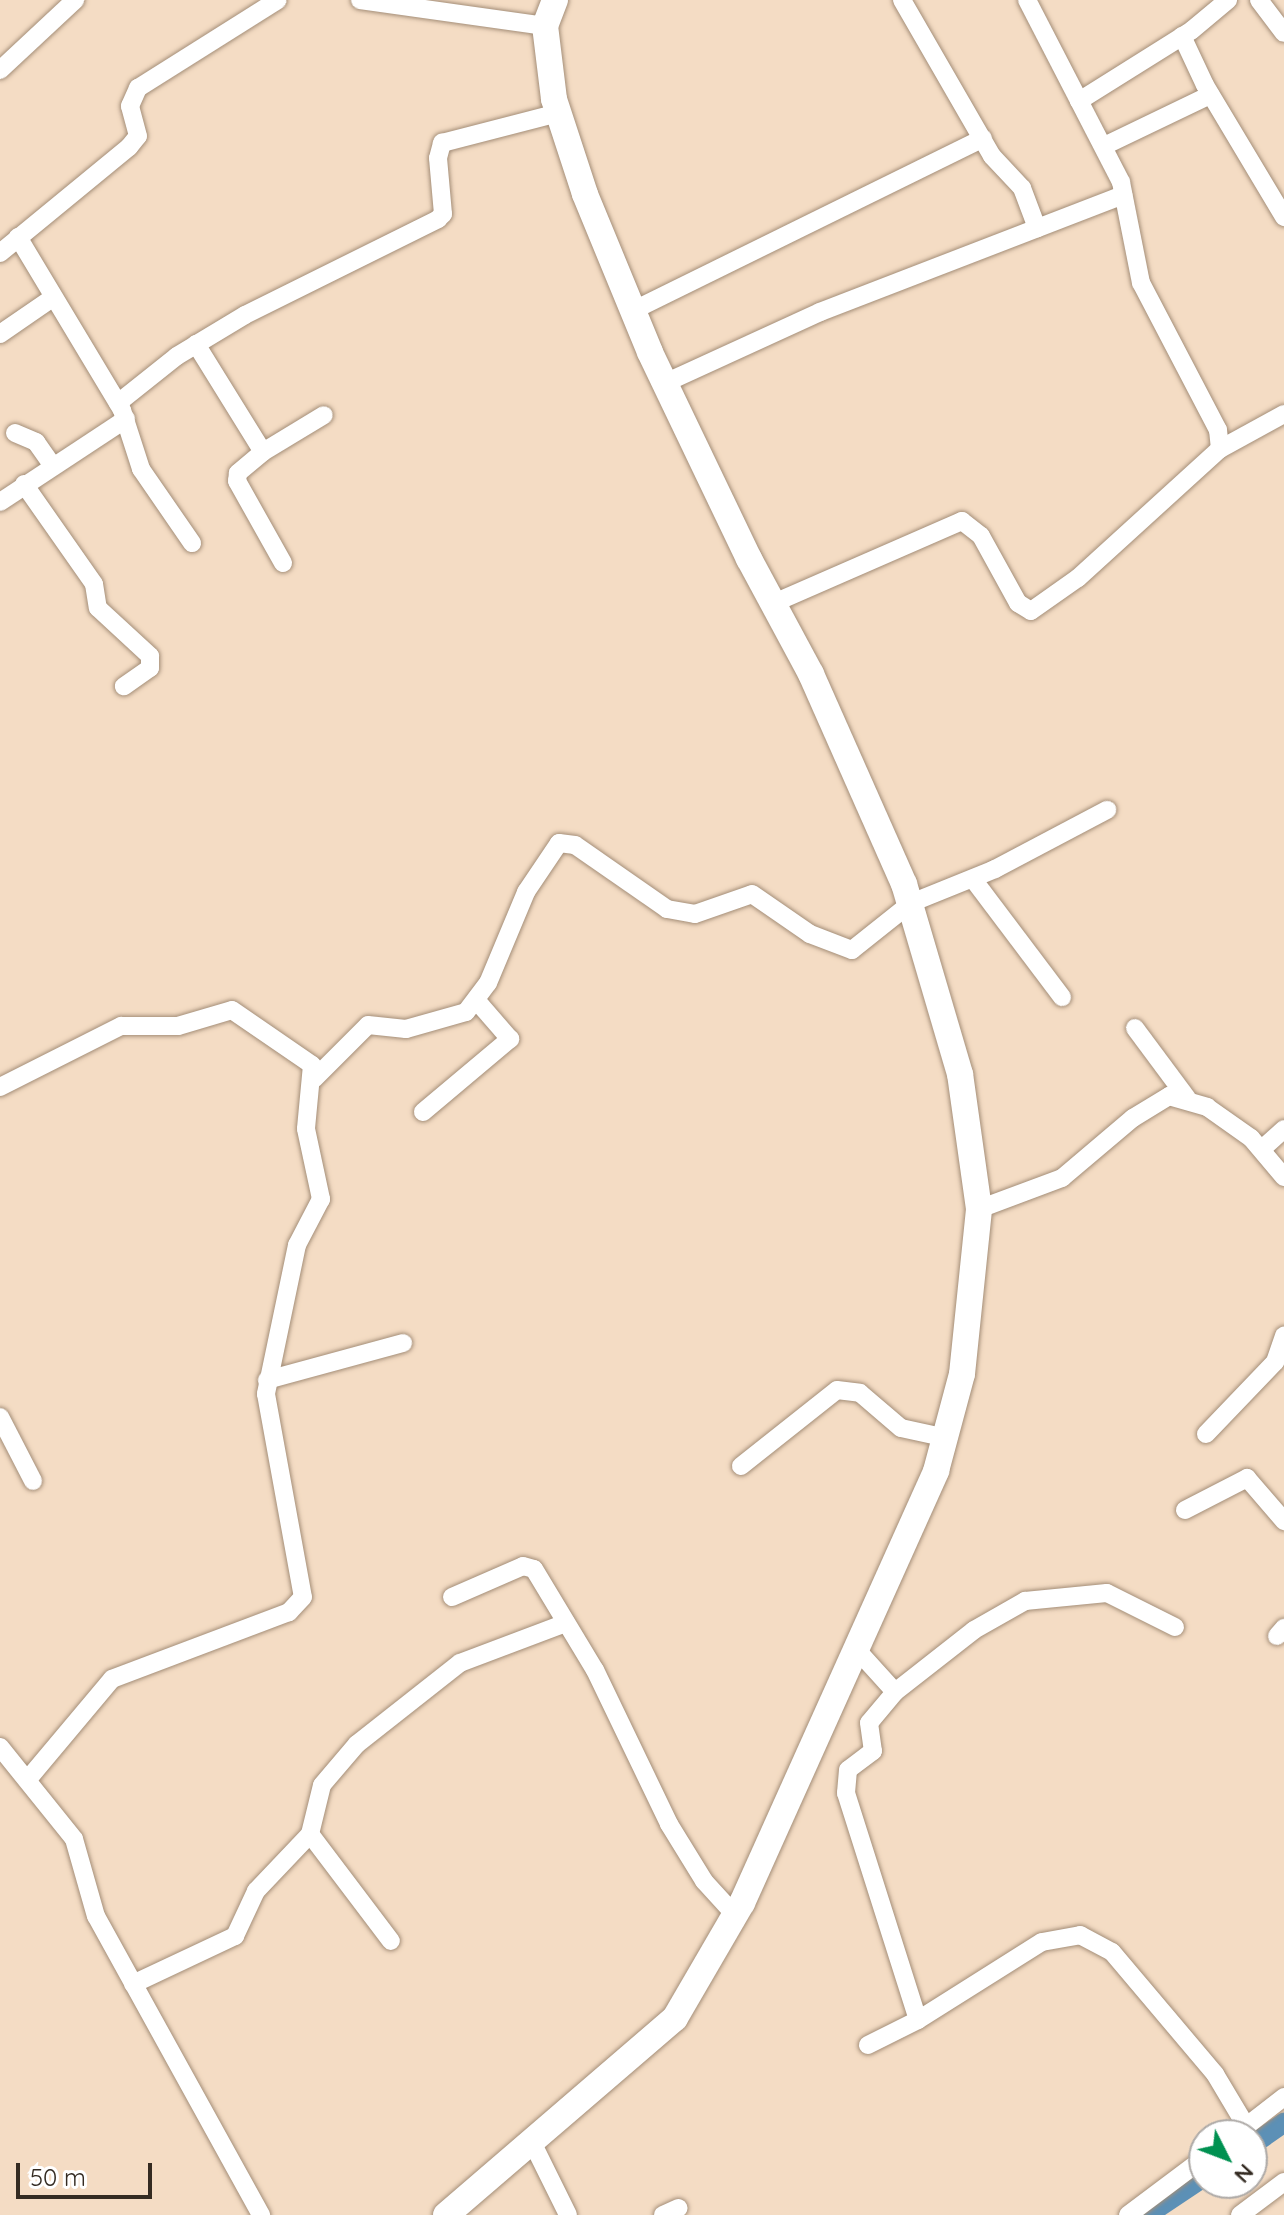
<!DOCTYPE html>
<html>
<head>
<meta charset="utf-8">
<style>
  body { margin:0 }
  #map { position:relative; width:1284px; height:2215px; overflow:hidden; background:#f4dcc4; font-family:Quicksand,sans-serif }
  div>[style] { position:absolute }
  .canal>* { height:20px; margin:-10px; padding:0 10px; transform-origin:10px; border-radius:10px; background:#5c90b6 }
  .roads { filter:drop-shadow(0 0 2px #a48e78) drop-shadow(0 0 2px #a48e78) }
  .street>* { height:18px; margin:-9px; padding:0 9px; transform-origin:9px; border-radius:9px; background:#fff }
  .secondary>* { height:26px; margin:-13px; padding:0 13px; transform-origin:13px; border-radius:13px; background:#fff }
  span { translate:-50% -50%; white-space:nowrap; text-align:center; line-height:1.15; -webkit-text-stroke:8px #fff; paint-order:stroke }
  .north { position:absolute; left:1188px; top:2119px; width:80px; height:80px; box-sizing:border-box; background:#fff; border:2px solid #aeaaa7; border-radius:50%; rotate:132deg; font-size:22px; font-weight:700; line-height:32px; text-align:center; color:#342b22 }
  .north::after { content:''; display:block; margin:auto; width:28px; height:36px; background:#009151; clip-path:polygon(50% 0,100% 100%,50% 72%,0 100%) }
  .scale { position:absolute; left:16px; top:2163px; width:136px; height:36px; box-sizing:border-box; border:4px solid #342b22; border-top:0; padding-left:10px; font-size:24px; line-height:28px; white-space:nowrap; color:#342b22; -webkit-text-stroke:6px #fff; paint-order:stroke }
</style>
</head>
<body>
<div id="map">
  <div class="canal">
    <div style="left:1252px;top:2145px;width:39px;rotate:-35deg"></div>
    <div style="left:1147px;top:2215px;width:69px;rotate:-33.7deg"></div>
  </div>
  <div class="roads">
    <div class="street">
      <div style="left:360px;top:0;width:187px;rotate:8deg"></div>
      <div style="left:902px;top:0;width:180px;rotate:60deg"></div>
      <div style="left:992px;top:156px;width:44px;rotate:46.8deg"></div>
      <div style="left:1022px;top:188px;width:43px;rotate:69.4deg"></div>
      <div style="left:1259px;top:0;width:41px;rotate:52.9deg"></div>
      <div style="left:1182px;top:36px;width:54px;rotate:64.9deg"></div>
      <div style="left:1205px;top:85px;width:154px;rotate:59.1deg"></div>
      <div style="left:0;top:70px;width:103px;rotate:-43deg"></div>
      <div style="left:1079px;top:101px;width:133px;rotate:-32.1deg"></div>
      <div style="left:1192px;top:30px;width:47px;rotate:-39.8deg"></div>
      <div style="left:1104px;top:146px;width:118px;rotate:-25.7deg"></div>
      <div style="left:18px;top:237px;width:202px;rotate:59deg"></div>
      <div style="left:122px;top:410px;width:62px;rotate:72.1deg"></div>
      <div style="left:141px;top:469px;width:90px;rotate:55.4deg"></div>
      <div style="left:0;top:253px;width:167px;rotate:-39.4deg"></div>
      <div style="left:129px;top:147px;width:14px;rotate:-51deg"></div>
      <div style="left:138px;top:136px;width:31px;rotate:-105deg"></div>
      <div style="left:130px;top:106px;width:20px;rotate:-66deg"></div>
      <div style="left:138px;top:88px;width:165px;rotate:-32.2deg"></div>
      <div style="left:632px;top:311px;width:391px;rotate:-26.2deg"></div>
      <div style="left:0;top:334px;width:62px;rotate:-34.5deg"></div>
      <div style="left:196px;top:344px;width:127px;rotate:58.2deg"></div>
      <div style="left:263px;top:452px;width:33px;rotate:140deg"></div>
      <div style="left:238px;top:473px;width:8px;rotate:97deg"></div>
      <div style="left:237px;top:481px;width:94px;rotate:60.7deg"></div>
      <div style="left:665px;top:383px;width:170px;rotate:-24.6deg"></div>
      <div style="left:820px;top:312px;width:325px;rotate:-21.1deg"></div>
      <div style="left:118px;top:403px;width:75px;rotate:-38.5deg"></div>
      <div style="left:177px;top:356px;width:79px;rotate:-31.1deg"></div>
      <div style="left:245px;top:315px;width:216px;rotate:-26.4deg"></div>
      <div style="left:438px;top:219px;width:7px;rotate:-45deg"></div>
      <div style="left:443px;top:214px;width:56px;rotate:-95.1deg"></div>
      <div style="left:438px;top:158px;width:16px;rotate:-75deg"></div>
      <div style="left:442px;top:143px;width:120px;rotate:-14.5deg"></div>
      <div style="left:15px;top:433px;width:23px;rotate:23deg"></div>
      <div style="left:36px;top:442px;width:28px;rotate:55deg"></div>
      <div style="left:1220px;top:449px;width:73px;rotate:-28.7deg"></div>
      <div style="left:263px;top:452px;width:71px;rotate:-31.2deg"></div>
      <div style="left:24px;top:484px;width:122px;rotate:55deg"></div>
      <div style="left:94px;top:584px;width:24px;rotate:81deg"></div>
      <div style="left:98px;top:608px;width:71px;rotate:42.7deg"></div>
      <div style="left:150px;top:656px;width:12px;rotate:90deg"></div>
      <div style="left:150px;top:668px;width:32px;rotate:145deg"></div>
      <div style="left:0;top:502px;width:151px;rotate:-33.4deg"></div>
      <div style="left:774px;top:603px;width:205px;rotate:-23.6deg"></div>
      <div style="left:962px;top:521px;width:24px;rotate:38deg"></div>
      <div style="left:981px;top:536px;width:77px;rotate:61.1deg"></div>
      <div style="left:1018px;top:603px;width:15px;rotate:32deg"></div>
      <div style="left:1031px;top:611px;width:57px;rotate:-35.1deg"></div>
      <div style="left:1078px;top:578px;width:192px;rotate:-42.3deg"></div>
      <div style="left:1220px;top:449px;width:19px;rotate:-96deg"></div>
      <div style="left:1218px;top:430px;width:166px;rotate:-117.6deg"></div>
      <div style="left:1141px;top:283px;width:103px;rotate:-101.2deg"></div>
      <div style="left:1121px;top:182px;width:205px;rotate:-117.3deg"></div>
      <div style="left:973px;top:879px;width:148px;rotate:53deg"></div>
      <div style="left:1135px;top:1028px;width:87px;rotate:53.4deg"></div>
      <div style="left:314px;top:1079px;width:76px;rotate:-45deg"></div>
      <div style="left:368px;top:1025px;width:38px;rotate:6deg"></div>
      <div style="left:406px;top:1029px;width:62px;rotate:-15.8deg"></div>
      <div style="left:466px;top:1012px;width:36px;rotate:-53deg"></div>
      <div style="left:488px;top:983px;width:99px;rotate:-67.3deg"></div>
      <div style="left:526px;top:892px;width:59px;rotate:-56deg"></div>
      <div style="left:559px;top:843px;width:16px;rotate:7deg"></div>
      <div style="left:575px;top:845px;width:112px;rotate:34.8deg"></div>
      <div style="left:667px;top:909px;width:28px;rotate:10deg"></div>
      <div style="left:695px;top:914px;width:60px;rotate:-19.3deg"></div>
      <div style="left:752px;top:894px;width:70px;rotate:34.6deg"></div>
      <div style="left:810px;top:934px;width:45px;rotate:20.9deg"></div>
      <div style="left:852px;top:950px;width:75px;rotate:-38.5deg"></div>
      <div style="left:911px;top:903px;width:91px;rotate:-22deg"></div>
      <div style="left:995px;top:869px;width:127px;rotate:-27.8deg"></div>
      <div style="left:0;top:1087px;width:136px;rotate:-26.8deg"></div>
      <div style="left:121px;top:1026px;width:57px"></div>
      <div style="left:178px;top:1026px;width:56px;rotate:-16.5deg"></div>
      <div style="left:232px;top:1010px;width:97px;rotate:34.5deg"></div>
      <div style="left:312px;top:1065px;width:64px;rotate:95.4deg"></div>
      <div style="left:306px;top:1129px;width:72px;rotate:77.9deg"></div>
      <div style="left:321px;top:1199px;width:52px;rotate:117.6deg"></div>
      <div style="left:297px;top:1245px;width:152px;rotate:101.8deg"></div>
      <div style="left:266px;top:1394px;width:206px;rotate:79.7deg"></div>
      <div style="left:303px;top:1597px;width:21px;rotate:133deg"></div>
      <div style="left:289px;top:1612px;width:189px;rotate:159.3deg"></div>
      <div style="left:112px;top:1679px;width:131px;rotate:130deg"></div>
      <div style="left:423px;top:1112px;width:114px;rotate:-40deg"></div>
      <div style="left:510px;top:1039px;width:50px;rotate:-131deg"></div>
      <div style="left:1262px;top:1149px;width:30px;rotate:-42deg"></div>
      <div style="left:979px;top:1209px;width:89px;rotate:-20.5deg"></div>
      <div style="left:1062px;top:1178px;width:93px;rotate:-40.2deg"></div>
      <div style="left:1133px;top:1118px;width:42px;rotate:-31.4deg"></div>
      <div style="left:1169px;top:1096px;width:40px;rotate:16deg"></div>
      <div style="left:1207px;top:1107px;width:54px;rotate:35.2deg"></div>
      <div style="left:1251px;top:1138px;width:51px;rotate:49.8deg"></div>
      <div style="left:267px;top:1380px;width:141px;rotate:-15.2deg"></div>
      <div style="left:0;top:1417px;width:72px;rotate:62.7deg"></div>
      <div style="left:1206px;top:1434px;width:100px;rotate:-46.2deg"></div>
      <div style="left:1275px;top:1362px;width:28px;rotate:-71deg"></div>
      <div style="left:741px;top:1466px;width:122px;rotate:-38.4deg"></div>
      <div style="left:837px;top:1390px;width:23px;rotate:7deg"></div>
      <div style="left:860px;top:1393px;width:54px;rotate:40.5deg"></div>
      <div style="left:901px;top:1428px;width:47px;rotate:12.3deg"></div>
      <div style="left:1185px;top:1510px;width:70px;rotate:-27.3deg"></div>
      <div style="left:1247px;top:1478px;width:57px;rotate:49.3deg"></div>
      <div style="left:452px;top:1597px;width:77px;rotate:-23.6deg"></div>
      <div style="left:523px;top:1566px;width:11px;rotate:15deg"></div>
      <div style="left:534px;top:1569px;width:118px;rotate:58.9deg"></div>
      <div style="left:595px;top:1670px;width:171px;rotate:64.3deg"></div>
      <div style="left:669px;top:1824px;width:67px;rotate:58.4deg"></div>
      <div style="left:704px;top:1881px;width:46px;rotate:47.6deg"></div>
      <div style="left:1277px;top:1636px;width:11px;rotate:-49deg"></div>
      <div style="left:858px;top:1651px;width:55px;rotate:47.9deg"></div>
      <div style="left:895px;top:1692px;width:40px;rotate:130deg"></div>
      <div style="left:869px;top:1723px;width:28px;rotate:82deg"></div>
      <div style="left:873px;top:1751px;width:31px;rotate:143deg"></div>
      <div style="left:848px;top:1770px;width:23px;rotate:95deg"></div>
      <div style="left:846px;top:1793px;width:238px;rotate:72.4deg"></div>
      <div style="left:918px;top:2020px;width:56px;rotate:153.4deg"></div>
      <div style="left:895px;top:1692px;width:100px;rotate:-38.1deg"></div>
      <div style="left:974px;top:1630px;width:59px;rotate:-29.6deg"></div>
      <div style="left:1025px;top:1601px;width:82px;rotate:-5.6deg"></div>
      <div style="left:1107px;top:1593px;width:76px;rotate:26.6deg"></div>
      <div style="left:0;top:1747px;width:118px;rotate:51.2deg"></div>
      <div style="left:74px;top:1839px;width:80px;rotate:74.1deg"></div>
      <div style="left:96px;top:1916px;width:342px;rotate:61.1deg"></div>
      <div style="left:310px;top:1834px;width:134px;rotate:52.9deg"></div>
      <div style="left:133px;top:1984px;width:113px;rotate:-25.2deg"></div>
      <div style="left:235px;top:1936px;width:50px;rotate:-65deg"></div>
      <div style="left:256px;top:1891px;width:79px;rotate:-46.5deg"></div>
      <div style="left:310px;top:1834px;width:50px;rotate:-76.2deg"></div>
      <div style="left:322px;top:1785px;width:54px;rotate:-49.5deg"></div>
      <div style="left:357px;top:1744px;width:131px;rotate:-38.2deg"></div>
      <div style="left:460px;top:1663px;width:113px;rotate:-20.7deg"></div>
      <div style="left:918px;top:2020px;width:146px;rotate:-32.2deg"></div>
      <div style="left:1042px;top:1942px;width:39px;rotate:-10deg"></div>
      <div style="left:1080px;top:1935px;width:36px;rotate:28deg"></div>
      <div style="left:1112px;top:1952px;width:160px;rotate:49.8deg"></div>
      <div style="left:1215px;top:2074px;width:61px;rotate:59.2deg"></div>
      <div style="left:1235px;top:2135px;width:62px;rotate:-37.8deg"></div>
      <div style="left:532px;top:2142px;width:81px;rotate:63.7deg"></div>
      <div style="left:663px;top:2215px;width:17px;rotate:-24deg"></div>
      <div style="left:1128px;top:2215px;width:95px;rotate:-36.9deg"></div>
      <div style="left:1240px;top:2215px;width:55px;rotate:-36.9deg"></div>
    </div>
    <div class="secondary">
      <div style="left:446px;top:2215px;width:302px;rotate:-40.7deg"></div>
      <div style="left:675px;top:2018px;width:133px;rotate:-59.8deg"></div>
      <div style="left:742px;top:1903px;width:474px;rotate:-65.8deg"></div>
      <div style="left:936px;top:1471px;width:100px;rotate:-75deg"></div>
      <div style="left:962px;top:1374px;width:166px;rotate:-84.1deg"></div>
      <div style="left:979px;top:1209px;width:136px;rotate:-98deg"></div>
      <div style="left:960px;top:1074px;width:198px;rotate:-106.4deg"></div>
      <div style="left:904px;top:884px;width:230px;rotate:-113.9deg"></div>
      <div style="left:811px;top:674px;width:131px;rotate:-118.3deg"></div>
      <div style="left:749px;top:559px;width:229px;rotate:-115.6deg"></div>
      <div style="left:650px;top:352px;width:171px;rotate:-112.4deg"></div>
      <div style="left:585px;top:194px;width:100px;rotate:-108.1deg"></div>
      <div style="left:554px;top:99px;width:74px;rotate:-97deg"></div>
      <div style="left:545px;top:26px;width:28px;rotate:-69deg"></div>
    </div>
  </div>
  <div class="north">N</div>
  <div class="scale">50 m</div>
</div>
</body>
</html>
